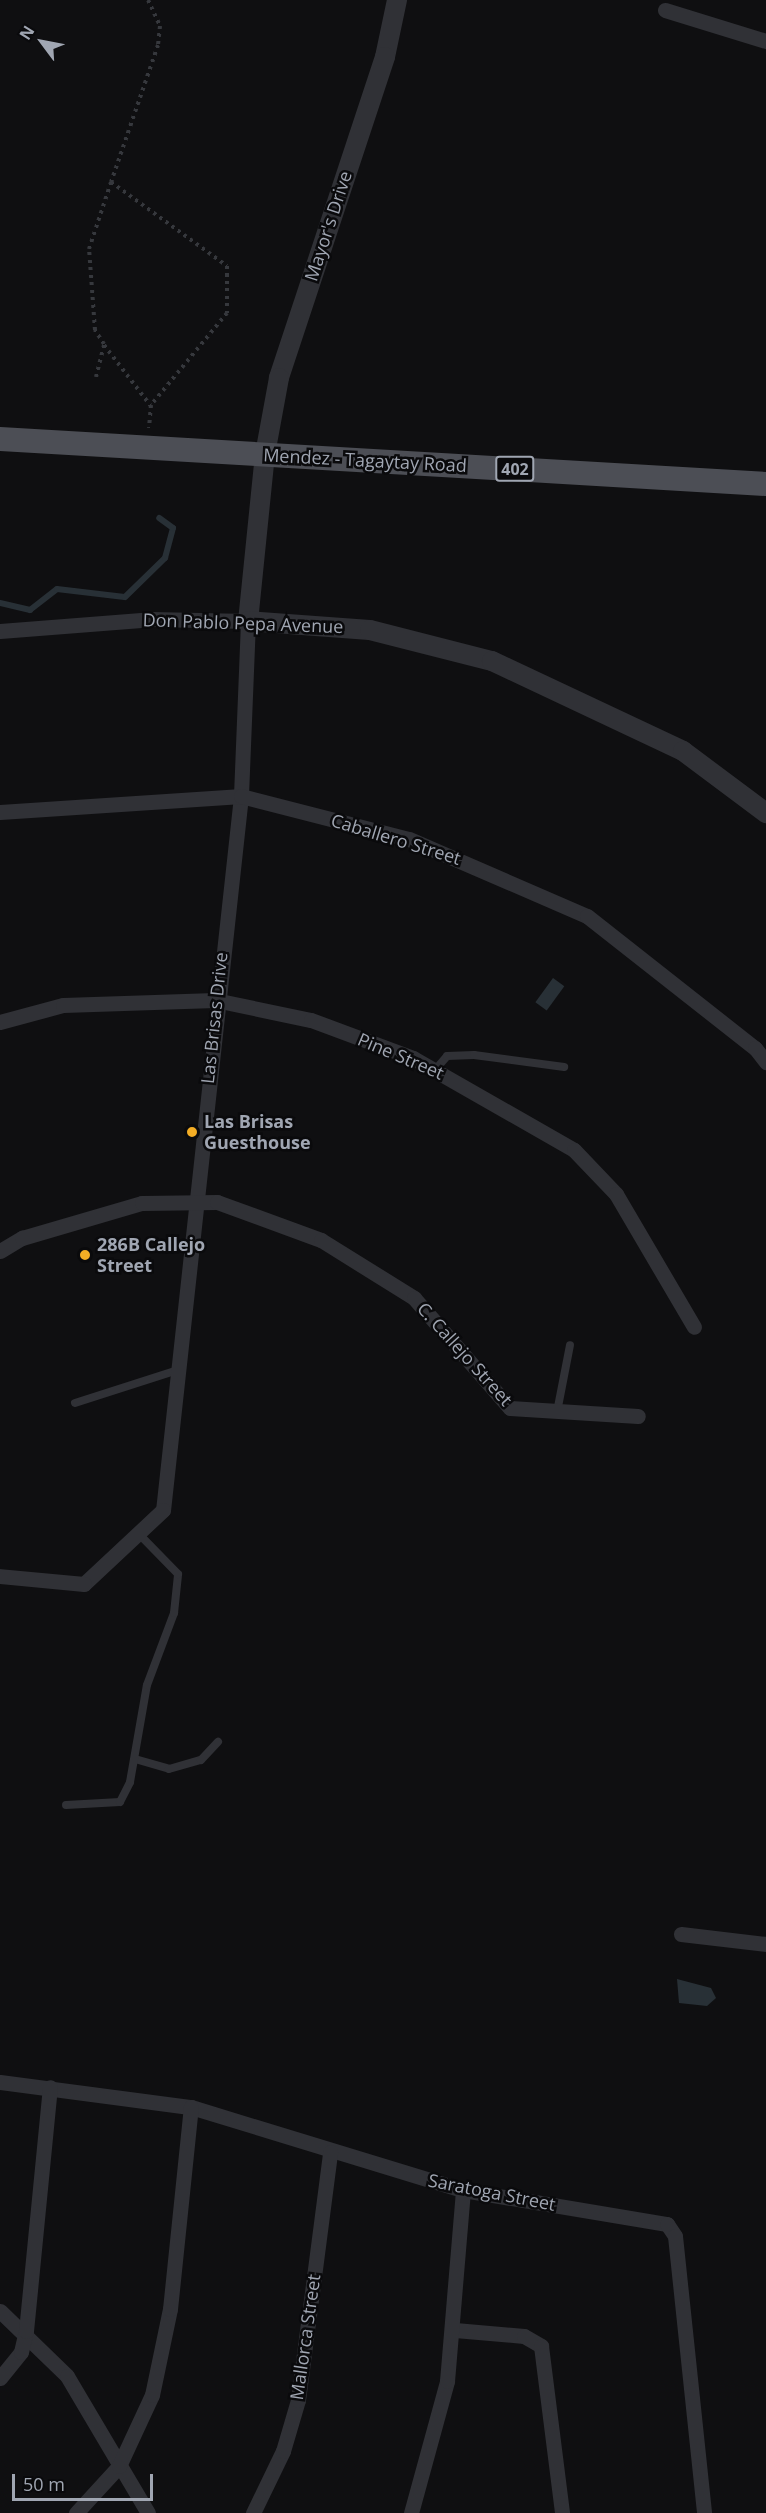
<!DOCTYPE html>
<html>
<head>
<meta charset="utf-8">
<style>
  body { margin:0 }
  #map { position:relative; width:766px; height:2513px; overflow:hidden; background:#0f0f11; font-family:"Open Sans",sans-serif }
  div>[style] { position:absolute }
  .water>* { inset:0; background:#283036; transform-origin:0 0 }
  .stream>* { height:6px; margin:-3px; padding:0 3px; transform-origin:3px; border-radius:3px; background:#283036 }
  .path>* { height:4px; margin-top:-2px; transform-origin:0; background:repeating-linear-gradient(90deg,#36383d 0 3px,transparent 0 7.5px) }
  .service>* { height:8px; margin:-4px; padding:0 4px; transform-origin:4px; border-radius:4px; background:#303136 }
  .minor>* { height:15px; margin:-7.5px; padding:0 7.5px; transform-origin:7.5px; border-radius:7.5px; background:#303136 }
  .tertiary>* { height:20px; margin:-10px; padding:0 10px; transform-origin:10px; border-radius:10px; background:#303136 }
  .primary>* { height:24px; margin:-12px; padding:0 12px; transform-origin:12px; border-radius:12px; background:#4c4e55 }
  .dots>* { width:16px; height:16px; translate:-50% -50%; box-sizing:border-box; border:3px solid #0a0a0c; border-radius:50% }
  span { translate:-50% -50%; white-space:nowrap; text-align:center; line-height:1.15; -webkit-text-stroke:5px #0a0a0c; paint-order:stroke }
  .shield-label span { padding:2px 4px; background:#0a0a0c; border:2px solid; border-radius:4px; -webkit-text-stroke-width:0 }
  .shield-label { font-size:16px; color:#a0a6b2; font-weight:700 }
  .street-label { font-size:18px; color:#a0a6b2 }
  .poi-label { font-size:18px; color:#a0a6b2; font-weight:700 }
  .left { translate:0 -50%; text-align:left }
  .north { position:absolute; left:12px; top:12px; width:60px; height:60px; -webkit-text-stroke:4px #0a0a0c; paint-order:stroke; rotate:302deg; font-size:16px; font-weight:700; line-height:24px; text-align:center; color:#a0a6b2 }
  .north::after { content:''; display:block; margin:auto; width:21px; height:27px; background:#a0a6b2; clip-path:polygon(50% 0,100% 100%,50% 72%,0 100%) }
  .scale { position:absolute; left:12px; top:2474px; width:141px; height:27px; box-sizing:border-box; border:3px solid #a0a6b2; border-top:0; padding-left:8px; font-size:18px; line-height:21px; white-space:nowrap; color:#a0a6b2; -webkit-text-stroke:4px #0a0a0c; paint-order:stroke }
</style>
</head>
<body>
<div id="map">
  <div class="water">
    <div style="left:553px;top:978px;width:14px;height:30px;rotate:36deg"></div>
    <div style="clip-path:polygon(677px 1979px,711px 1988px,716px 1998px,707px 2006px,679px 2003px)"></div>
  </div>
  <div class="stream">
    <div style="left:0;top:603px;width:31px;rotate:13deg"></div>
    <div style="left:30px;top:610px;width:34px;rotate:-38deg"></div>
    <div style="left:57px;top:589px;width:68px;rotate:6.7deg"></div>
    <div style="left:125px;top:597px;width:56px;rotate:-44.3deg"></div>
    <div style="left:165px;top:558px;width:31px;rotate:-75deg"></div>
    <div style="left:173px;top:528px;width:17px;rotate:-144deg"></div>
  </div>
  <div class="path">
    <div style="left:148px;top:0;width:29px;rotate:65deg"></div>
    <div style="left:160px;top:26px;width:19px;rotate:96deg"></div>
    <div style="left:158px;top:45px;width:145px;rotate:108.9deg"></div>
    <div style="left:111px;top:182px;width:143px;rotate:35.9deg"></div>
    <div style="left:227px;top:266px;width:47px;rotate:90deg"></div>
    <div style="left:227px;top:313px;width:119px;rotate:129.6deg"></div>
    <div style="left:151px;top:405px;width:23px;rotate:95deg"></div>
    <div style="left:104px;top:345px;width:76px;rotate:52.5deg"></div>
    <div style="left:96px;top:377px;width:34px;rotate:-76deg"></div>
    <div style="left:104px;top:344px;width:17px;rotate:-123deg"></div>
    <div style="left:95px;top:330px;width:81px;rotate:-94.2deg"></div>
    <div style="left:89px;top:249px;width:71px;rotate:-71.8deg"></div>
  </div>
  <div class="service">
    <div style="left:435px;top:1070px;width:18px;rotate:-49deg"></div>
    <div style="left:447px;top:1056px;width:27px;rotate:-2deg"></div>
    <div style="left:474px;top:1055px;width:91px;rotate:7.6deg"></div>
    <div style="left:75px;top:1403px;width:108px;rotate:-17.8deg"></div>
    <div style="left:557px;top:1412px;width:68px;rotate:-79deg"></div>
    <div style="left:135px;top:1759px;width:35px;rotate:16deg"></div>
    <div style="left:169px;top:1769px;width:33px;rotate:-16deg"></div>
    <div style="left:201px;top:1760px;width:25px;rotate:-47deg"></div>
    <div style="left:66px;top:1805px;width:54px;rotate:-3.2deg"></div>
    <div style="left:120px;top:1802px;width:22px;rotate:-63deg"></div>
    <div style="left:130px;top:1782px;width:98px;rotate:-80.1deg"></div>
    <div style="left:147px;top:1685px;width:77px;rotate:-69.4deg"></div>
    <div style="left:174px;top:1613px;width:39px;rotate:-84deg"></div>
    <div style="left:178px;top:1574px;width:57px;rotate:-134.3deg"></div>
  </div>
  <div class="minor">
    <div style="left:665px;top:10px;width:106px;rotate:17.1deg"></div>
    <div style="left:0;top:631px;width:151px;rotate:-4.5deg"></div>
    <div style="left:151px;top:619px;width:97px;rotate:1.2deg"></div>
    <div style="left:248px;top:621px;width:175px;rotate:92.3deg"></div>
    <div style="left:241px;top:796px;width:718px;rotate:96.23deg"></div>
    <div style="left:163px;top:1510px;width:108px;rotate:136.9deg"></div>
    <div style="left:84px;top:1584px;width:84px;rotate:-174.6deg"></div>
    <div style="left:0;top:812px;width:242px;rotate:-3.8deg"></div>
    <div style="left:241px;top:796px;width:173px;rotate:14.4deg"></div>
    <div style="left:409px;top:839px;width:194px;rotate:23.4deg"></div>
    <div style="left:587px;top:916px;width:214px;rotate:38.2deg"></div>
    <div style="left:755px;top:1048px;width:18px;rotate:52deg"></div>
    <div style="left:0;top:1022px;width:65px;rotate:-15.1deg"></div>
    <div style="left:63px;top:1005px;width:152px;rotate:-1.9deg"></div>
    <div style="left:215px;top:1000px;width:98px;rotate:11.8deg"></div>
    <div style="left:311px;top:1020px;width:109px;rotate:20.4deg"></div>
    <div style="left:413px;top:1058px;width:185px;rotate:29.7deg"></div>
    <div style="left:574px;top:1150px;width:61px;rotate:46.3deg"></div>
    <div style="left:616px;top:1194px;width:154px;rotate:59.6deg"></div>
    <div style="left:0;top:1251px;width:26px;rotate:-31deg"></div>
    <div style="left:22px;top:1238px;width:125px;rotate:-16.3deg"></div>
    <div style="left:142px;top:1203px;width:75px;rotate:-0.8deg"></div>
    <div style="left:217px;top:1202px;width:111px;rotate:20.1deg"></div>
    <div style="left:321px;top:1240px;width:110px;rotate:31.9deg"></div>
    <div style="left:414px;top:1298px;width:146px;rotate:48.9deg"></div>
    <div style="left:510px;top:1408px;width:128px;rotate:3.6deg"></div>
    <div style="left:681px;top:1934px;width:86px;rotate:6.7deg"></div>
    <div style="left:0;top:2082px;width:193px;rotate:7.5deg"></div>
    <div style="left:191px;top:2107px;width:284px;rotate:17deg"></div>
    <div style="left:463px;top:2190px;width:207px;rotate:9.5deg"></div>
    <div style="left:667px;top:2224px;width:14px;rotate:56deg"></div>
    <div style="left:675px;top:2236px;width:279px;rotate:84deg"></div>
    <div style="left:0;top:2311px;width:93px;rotate:44.1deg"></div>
    <div style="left:67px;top:2376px;width:159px;rotate:59.4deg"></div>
    <div style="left:455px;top:2330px;width:69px;rotate:5deg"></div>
    <div style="left:524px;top:2336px;width:20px;rotate:30deg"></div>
    <div style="left:541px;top:2346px;width:168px;rotate:82.8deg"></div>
    <div style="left:0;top:2378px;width:33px;rotate:-51deg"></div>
    <div style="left:21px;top:2352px;width:22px;rotate:-77deg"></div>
    <div style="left:26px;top:2331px;width:245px;rotate:-84.4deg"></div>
    <div style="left:76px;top:2513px;width:64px;rotate:-47.5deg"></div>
    <div style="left:119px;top:2466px;width:78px;rotate:-65.1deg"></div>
    <div style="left:152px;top:2395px;width:88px;rotate:-78.2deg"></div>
    <div style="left:170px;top:2309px;width:203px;rotate:-84.1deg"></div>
    <div style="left:253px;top:2513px;width:69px;rotate:-64.2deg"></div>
    <div style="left:283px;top:2451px;width:53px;rotate:-73.6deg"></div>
    <div style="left:298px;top:2400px;width:250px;rotate:-82.6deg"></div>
    <div style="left:411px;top:2513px;width:137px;rotate:-74.7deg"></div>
    <div style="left:447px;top:2381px;width:192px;rotate:-85.2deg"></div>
  </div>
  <div class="tertiary">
    <div style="left:397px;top:0;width:58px;rotate:101.9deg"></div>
    <div style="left:385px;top:57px;width:338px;rotate:108.3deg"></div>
    <div style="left:279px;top:378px;width:77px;rotate:100.4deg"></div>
    <div style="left:265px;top:454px;width:168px;rotate:95.8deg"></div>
    <div style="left:248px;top:621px;width:122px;rotate:4.2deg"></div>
    <div style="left:370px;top:630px;width:126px;rotate:14.3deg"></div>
    <div style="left:492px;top:661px;width:211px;rotate:25.2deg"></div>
    <div style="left:683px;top:751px;width:104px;rotate:36.8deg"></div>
  </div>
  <div class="primary">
    <div style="left:0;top:439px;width:767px;rotate:3.36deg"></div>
  </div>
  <div class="dots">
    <div style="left:192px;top:1132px;background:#f3ad25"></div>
    <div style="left:85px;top:1255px;background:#f3ad25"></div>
  </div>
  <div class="shield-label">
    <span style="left:515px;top:469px">402</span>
  </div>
  <div class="street-label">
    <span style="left:328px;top:226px;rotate:-72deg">Mayor's Drive</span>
    <span style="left:365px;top:460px;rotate:3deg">Mendez - Tagaytay Road</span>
    <span style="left:243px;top:623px;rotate:2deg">Don Pablo Pepa Avenue</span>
    <span style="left:396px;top:839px;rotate:17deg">Caballero Street</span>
    <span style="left:214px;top:1018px;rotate:-84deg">Las Brisas Drive</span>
    <span style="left:401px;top:1056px;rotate:23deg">Pine Street</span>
    <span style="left:465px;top:1354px;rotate:48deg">C. Callejo Street</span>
    <span style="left:492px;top:2192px;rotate:11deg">Saratoga Street</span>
    <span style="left:305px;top:2337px;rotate:-82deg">Mallorca Street</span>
  </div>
  <div class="poi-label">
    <span class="left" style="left:204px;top:1132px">Las Brisas<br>Guesthouse</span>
    <span class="left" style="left:97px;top:1255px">286B Callejo<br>Street</span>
  </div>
  <div class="north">N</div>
  <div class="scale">50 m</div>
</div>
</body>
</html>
